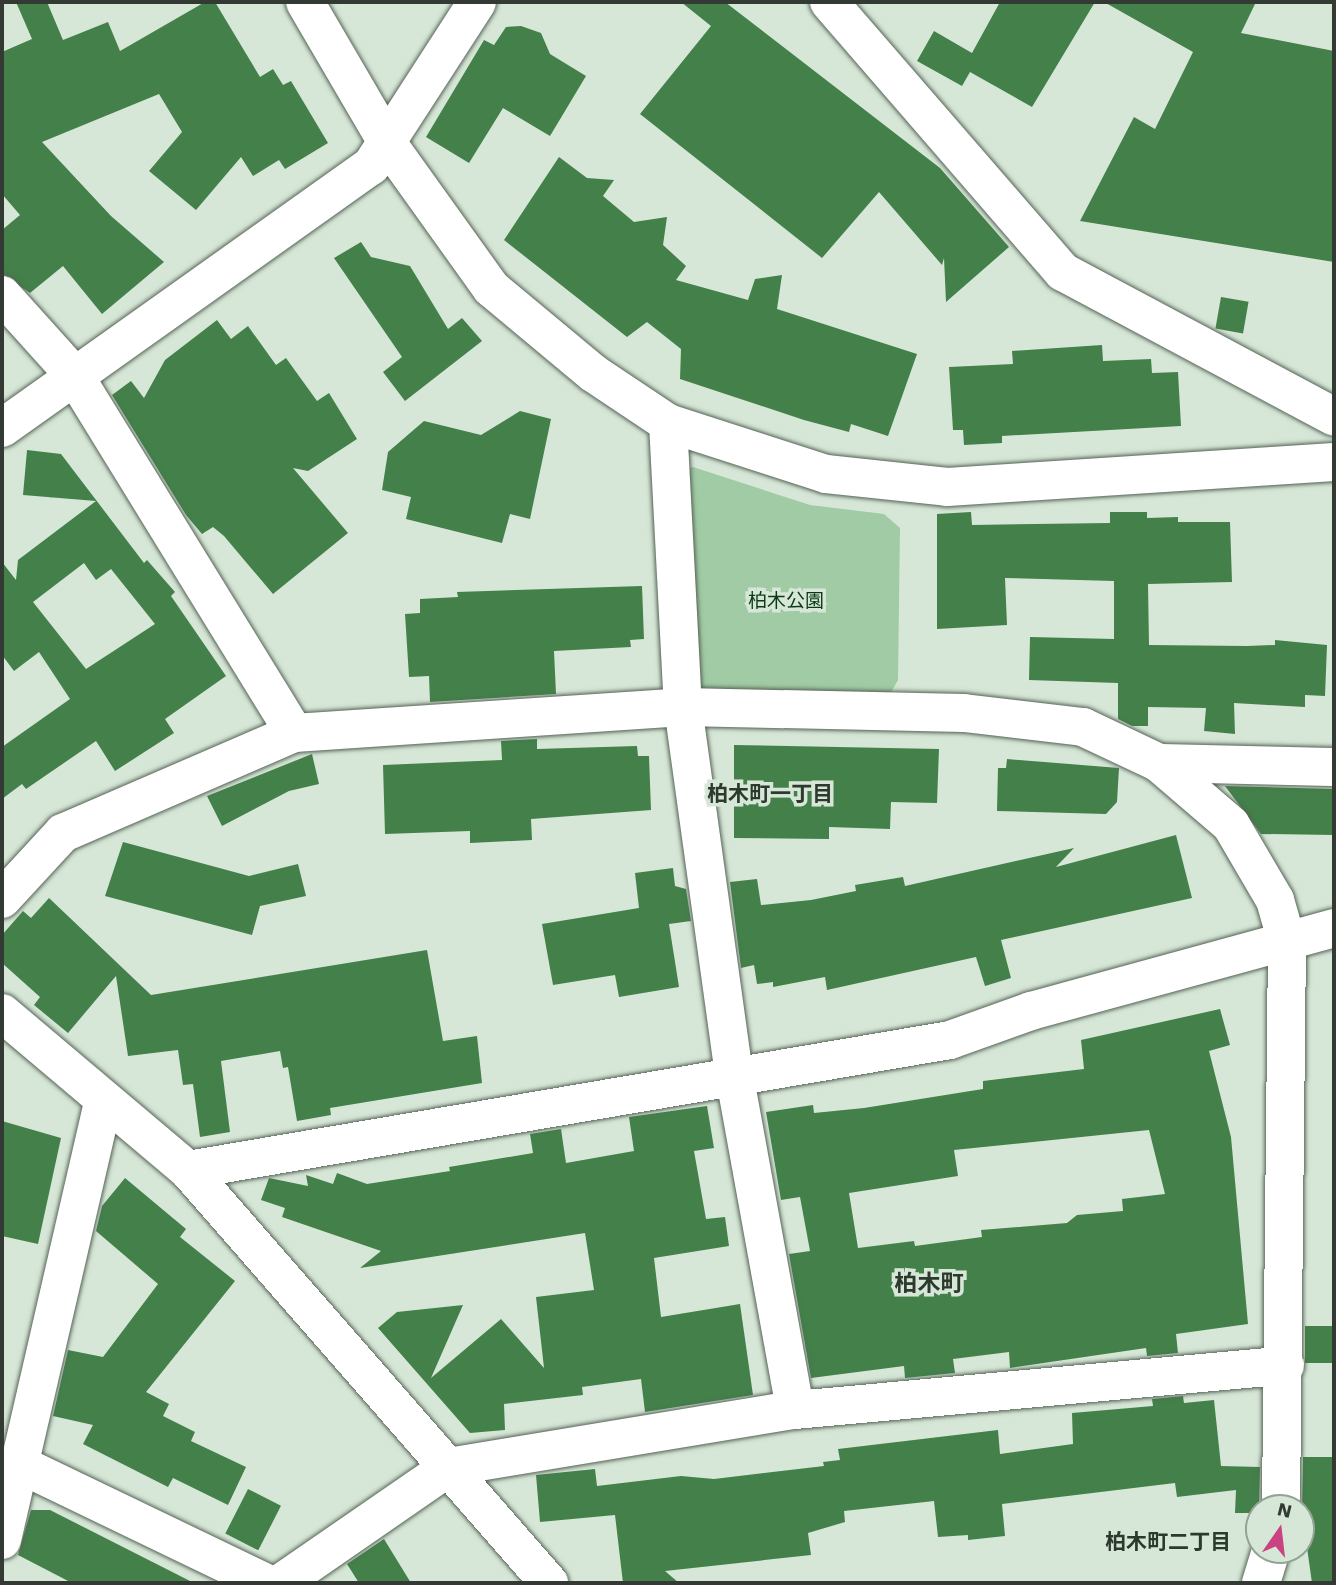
<!DOCTYPE html>
<html>
<head>
<meta charset="utf-8">
<style>
  body { margin:0 }
  #map { position:relative; width:1336px; height:1585px; overflow:hidden; background:#d6e7d7; font-family:"Work Sans","Noto Sans JP",sans-serif }
  div>[style] { position:absolute }
  .green>* { inset:0; background:#a1cba4 }
  .building>* { inset:0; background:#43804a; transform-origin:0 0 }
  .roads { filter:drop-shadow(0 0 2px #556356) drop-shadow(0 0 2px #556356) }
  .minor>* { height:38px; margin:-19px; padding:0 19px; transform-origin:19px; border-radius:19px; background:#fff }
  span { translate:-50% -50%; white-space:nowrap; text-align:center; line-height:1.15; -webkit-text-stroke:7px #d6e7d7; paint-order:stroke }
  .park-label { font-size:19px; color:#0b3a14 }
  .neighbourhood-label { font-size:21px; color:#2c392d; font-weight:700 }
  .quarter-label { font-size:23px; color:#2c392d; font-weight:700 }
  .frame { position:absolute; inset:0; border:4px solid #333a34; pointer-events:none }
  .north { position:absolute; left:1245px; top:1494px; width:70px; height:70px; box-sizing:border-box; background:#d6e7d7; border:2px solid #95a296; border-radius:50%; rotate:14deg; font-size:19px; font-weight:700; line-height:28px; text-align:center; color:#333a34 }
  .north::after { content:''; display:block; margin:auto; width:24px; height:32px; background:#ca4380; clip-path:polygon(50% 0,100% 100%,50% 72%,0 100%) }
</style>
</head>
<body>
<div id="map">
  <div class="green">
    <div style="clip-path:polygon(693px 467px,810px 505px,884px 514px,900px 528px,898px 680px,885px 703px,707px 698px,690px 680px,676px 472px)"></div>
  </div>
  <div class="building">
    <div style="clip-path:polygon(16px 2px,47px 2px,63px 40px,108px 22px,120px 51px,205px 2px,215px 2px,260px 77px,273px 69px,283px 85px,291px 81px,328px 143px,285px 169px,279px 160px,253px 176px,241px 157px,196px 210px,149px 171px,182px 132px,159px 94px,42px 142px,111px 216px,164px 262px,102px 314px,63px 266px,30px 293px,2px 274px,2px 230px,20px 215px,2px 194px,2px 52px,32px 39px)"></div>
    <div style="clip-path:polygon(681px 2px,725px 2px,940px 168px,1009px 247px,946px 302px,944px 258px,942px 265px,879px 192px,822px 258px,640px 114px,711px 26px)"></div>
    <div style="clip-path:polygon(1000px 2px,1095px 2px,1032px 107px,970px 72px,962px 86px,917px 61px,934px 31px,972px 53px)"></div>
    <div style="clip-path:polygon(1104px 2px,1256px 2px,1241px 33px,1334px 51px,1334px 262px,1080px 221px,1134px 117px,1155px 129px,1193px 52px)"></div>
    <div style="clip-path:polygon(521px 26px,541px 33px,550px 54px,586px 76px,550px 136px,503px 108px,469px 163px,426px 137px,484px 40px,494px 45px,506px 27px)"></div>
    <div style="clip-path:polygon(559px 157px,587px 178px,614px 180px,603px 196px,634px 222px,667px 217px,663px 245px,686px 266px,676px 280px,748px 300px,755px 279px,782px 275px,777px 309px,917px 354px,888px 436px,851px 424px,849px 432px,804px 420px,680px 379px,681px 349px,647px 322px,627px 337px,504px 240px)"></div>
    <div style="clip-path:polygon(361px 242px,371px 257px,410px 266px,448px 329px,462px 318px,482px 341px,405px 401px,383px 372px,402px 357px,334px 258px)"></div>
    <div style="left:1221px;top:297px;width:28px;height:32px;rotate:10deg"></div>
    <div style="clip-path:polygon(217px 320px,231px 339px,248px 326px,276px 365px,286px 358px,317px 401px,329px 393px,357px 439px,308px 471px,293px 468px,348px 533px,273px 594px,224px 536px,213px 527px,202px 534px,186px 515px,112px 395px,131px 381px,144px 398px,165px 360px)"></div>
    <div style="clip-path:polygon(1102px 345px,1103px 361px,1151px 359px,1152px 373px,1178px 372px,1181px 426px,1002px 436px,1002px 443px,964px 445px,963px 430px,953px 430px,949px 367px,1013px 364px,1012px 351px)"></div>
    <div style="clip-path:polygon(520px 411px,551px 419px,530px 519px,510px 514px,502px 543px,406px 519px,411px 497px,382px 490px,388px 452px,424px 421px,481px 435px)"></div>
    <div style="clip-path:polygon(evenodd,27px 450px,61px 454px,144px 563px,147px 560px,175px 592px,171px 596px,226px 676px,165px 719px,174px 733px,115px 771px,96px 741px,26px 789px,22px 784px,2px 799px,2px 747px,70px 699px,39px 652px,14px 671px,2px 655px,2px 562px,16px 580px,18px 560px,96px 501px,23px 495px,27px 450px,84px 563px,96px 580px,111px 569px,155px 624px,86px 669px,33px 602px,84px 563px)"></div>
    <div style="clip-path:polygon(971px 512px,972px 525px,1110px 523px,1110px 512px,1147px 512px,1147px 518px,1178px 517px,1178px 522px,1230px 522px,1232px 582px,1148px 584px,1149px 645px,1247px 646px,1275px 645px,1275px 640px,1327px 645px,1325px 696px,1305px 695px,1305px 707px,1234px 703px,1235px 734px,1204px 731px,1206px 708px,1148px 707px,1148px 726px,1132px 726px,1118px 719px,1118px 683px,1029px 680px,1030px 637px,1114px 639px,1114px 581px,1005px 578px,1007px 625px,937px 629px,937px 514px)"></div>
    <div style="clip-path:polygon(642px 586px,644px 639px,630px 640px,631px 647px,554px 651px,556px 694px,430px 702px,429px 676px,409px 677px,405px 614px,420px 613px,420px 599px,458px 597px,457px 592px)"></div>
    <div style="clip-path:polygon(537px 739px,537px 749px,637px 746px,638px 756px,649px 756px,651px 810px,531px 819px,532px 840px,470px 843px,470px 831px,385px 834px,383px 765px,502px 760px,501px 741px)"></div>
    <div style="clip-path:polygon(734px 745px,939px 749px,937px 803px,891px 802px,890px 829px,829px 827px,829px 839px,734px 838px)"></div>
    <div style="clip-path:polygon(312px 754px,319px 784px,289px 791px,222px 826px,207px 796px)"></div>
    <div style="clip-path:polygon(1007px 759px,1119px 768px,1117px 802px,1106px 814px,997px 811px,998px 768px,1006px 768px)"></div>
    <div style="clip-path:polygon(1225px 786px,1334px 789px,1334px 835px,1261px 834px)"></div>
    <div style="clip-path:polygon(1176px 835px,1192px 898px,1001px 940px,1011px 978px,985px 986px,976px 957px,827px 990px,825px 977px,773px 987px,773px 982px,757px 984px,754px 965px,741px 968px,730px 882px,757px 879px,761px 905px,811px 900px,856px 891px,855px 885px,903px 877px,905px 886px,1074px 848px,1056px 867px)"></div>
    <div style="clip-path:polygon(123px 842px,249px 876px,298px 864px,306px 896px,260px 906px,252px 935px,105px 896px)"></div>
    <div style="clip-path:polygon(673px 868px,675px 886px,686px 889px,691px 921px,669px 924px,679px 987px,619px 997px,615px 975px,553px 985px,542px 924px,639px 908px,635px 873px)"></div>
    <div style="clip-path:polygon(49px 898px,151px 995px,427px 950px,443px 1041px,477px 1036px,482px 1083px,330px 1108px,331px 1115px,297px 1121px,288px 1067px,283px 1068px,280px 1051px,221px 1061px,230px 1132px,200px 1137px,193px 1084px,183px 1085px,178px 1050px,128px 1056px,116px 976px,68px 1033px,34px 1005px,40px 997px,2px 963px,2px 935px,23px 911px,31px 918px)"></div>
    <div style="clip-path:polygon(evenodd,1220px 1009px,1230px 1045px,1209px 1051px,1231px 1137px,1248px 1324px,1176px 1334px,1178px 1353px,1147px 1356px,1146px 1348px,1010px 1368px,1009px 1352px,953px 1359px,955px 1373px,905px 1378px,904px 1366px,811px 1378px,789px 1254px,810px 1251px,800px 1197px,781px 1200px,766px 1112px,813px 1105px,814px 1113px,864px 1108px,983px 1089px,983px 1081px,1084px 1069px,1081px 1040px,1220px 1009px,1149px 1130px,1165px 1194px,1122px 1199px,1123px 1211px,1077px 1215px,1067px 1223px,981px 1230px,982px 1237px,915px 1246px,914px 1241px,858px 1248px,849px 1193px,958px 1176px,954px 1150px,1149px 1130px)"></div>
    <div style="clip-path:polygon(707px 1106px,714px 1148px,694px 1151px,706px 1219px,725px 1217px,729px 1246px,654px 1258px,661px 1317px,740px 1304px,753px 1395px,645px 1412px,641px 1379px,582px 1387px,583px 1395px,504px 1404px,505px 1430px,470px 1433px,378px 1328px,397px 1312px,463px 1305px,431px 1378px,501px 1319px,544px 1368px,536px 1297px,594px 1290px,585px 1233px,360px 1268px,381px 1251px,282px 1217px,285px 1208px,261px 1200px,269px 1178px,308px 1186px,306px 1175px,333px 1184px,337px 1173px,367px 1184px,450px 1171px,449px 1167px,533px 1153px,530px 1134px,561px 1129px,566px 1163px,634px 1151px,629px 1117px)"></div>
    <div style="clip-path:polygon(2px 1121px,61px 1138px,38px 1244px,2px 1236px)"></div>
    <div style="clip-path:polygon(125px 1178px,186px 1229px,180px 1237px,235px 1281px,146px 1392px,169px 1404px,163px 1416px,195px 1432px,191px 1441px,246px 1467px,228px 1505px,173px 1478px,168px 1487px,83px 1444px,93px 1425px,53px 1416px,68px 1350px,103px 1357px,158px 1284px,96px 1231px,102px 1206px)"></div>
    <div style="left:1334px;top:1326px;width:37px;height:29px;rotate:90deg"></div>
    <div style="clip-path:polygon(1183px 1396px,1184px 1403px,1214px 1400px,1221px 1466px,1260px 1467px,1259px 1513px,1235px 1513px,1236px 1490px,1177px 1497px,1175px 1483px,1002px 1504px,1005px 1536px,968px 1540px,968px 1535px,938px 1537px,934px 1501px,844px 1511px,845px 1522px,808px 1533px,811px 1555px,665px 1571px,679px 1583px,623px 1583px,615px 1515px,540px 1522px,536px 1475px,595px 1469px,597px 1486px,681px 1476px,714px 1479px,824px 1466px,823px 1462px,840px 1460px,838px 1449px,998px 1430px,1000px 1454px,1073px 1444px,1072px 1413px,1153px 1406px,1152px 1399px)"></div>
    <div style="clip-path:polygon(1303px 1457px,1334px 1457px,1334px 1583px,1312px 1583px,1302px 1512px)"></div>
    <div style="left:248px;top:1489px;width:37px;height:50px;rotate:27deg"></div>
    <div style="clip-path:polygon(31px 1510px,50px 1510px,194px 1583px,72px 1583px,18px 1555px)"></div>
    <div style="clip-path:polygon(384px 1539px,411px 1583px,359px 1583px,347px 1564px)"></div>
  </div>
  <div class="roads">
    <div class="minor">
      <div style="left:305px;top:2px;width:164px;rotate:59.7deg"></div>
      <div style="left:388px;top:144px;width:177px;rotate:54.4deg"></div>
      <div style="left:491px;top:288px;width:133px;rotate:39.8deg"></div>
      <div style="left:593px;top:373px;width:90px;rotate:33.7deg"></div>
      <div style="left:668px;top:423px;width:166px;rotate:17.9deg"></div>
      <div style="left:826px;top:474px;width:122px;rotate:6.1deg"></div>
      <div style="left:947px;top:487px;width:388px;rotate:-3.7deg"></div>
      <div style="left:829px;top:2px;width:357px;rotate:49.1deg"></div>
      <div style="left:1063px;top:272px;width:307px;rotate:28.1deg"></div>
      <div style="left:2px;top:295px;width:108px;rotate:48deg"></div>
      <div style="left:74px;top:375px;width:420px;rotate:58.4deg"></div>
      <div style="left:668px;top:423px;width:284px;rotate:87deg"></div>
      <div style="left:683px;top:707px;width:370px;rotate:82.1deg"></div>
      <div style="left:734px;top:1073px;width:342px;rotate:79.7deg"></div>
      <div style="left:2px;top:428px;width:453px;rotate:-35.4deg"></div>
      <div style="left:371px;top:166px;width:195px;rotate:-57.1deg"></div>
      <div style="left:1159px;top:763px;width:175px;rotate:1.3deg"></div>
      <div style="left:2px;top:899px;width:90px;rotate:-47.3deg"></div>
      <div style="left:63px;top:833px;width:252px;rotate:-23.4deg"></div>
      <div style="left:294px;top:733px;width:390px;rotate:-3.8deg"></div>
      <div style="left:683px;top:707px;width:281px;rotate:1.2deg"></div>
      <div style="left:964px;top:713px;width:120px;rotate:6.7deg"></div>
      <div style="left:1083px;top:727px;width:84px;rotate:25.3deg"></div>
      <div style="left:1159px;top:763px;width:95px;rotate:40.7deg"></div>
      <div style="left:1231px;top:825px;width:87px;rotate:59.6deg"></div>
      <div style="left:1275px;top:900px;width:44px;rotate:74.1deg"></div>
      <div style="left:1287px;top:942px;width:566px;rotate:90.61deg"></div>
      <div style="left:2px;top:1013px;width:243px;rotate:40.2deg"></div>
      <div style="left:188px;top:1170px;width:549px;rotate:48.84deg"></div>
      <div style="left:188px;top:1170px;width:773px;rotate:-9.68deg"></div>
      <div style="left:950px;top:1040px;width:86px;rotate:-19.7deg"></div>
      <div style="left:1031px;top:1011px;width:314px;rotate:-15.3deg"></div>
      <div style="left:19px;top:1464px;width:274px;rotate:25.7deg"></div>
      <div style="left:2px;top:1540px;width:449px;rotate:-77deg"></div>
      <div style="left:281px;top:1583px;width:204px;rotate:-34.6deg"></div>
      <div style="left:449px;top:1467px;width:351px;rotate:-9.4deg"></div>
      <div style="left:795px;top:1410px;width:492px;rotate:-5.2deg"></div>
      <div style="left:1261px;top:1583px;width:34px;rotate:-73deg"></div>
    </div>
  </div>
  <div class="park-label">
    <span style="left:786px;top:601px">柏木公園</span>
  </div>
  <div class="neighbourhood-label">
    <span style="left:770px;top:794px">柏木町一丁目</span>
    <span style="left:1168px;top:1542px">柏木町二丁目</span>
  </div>
  <div class="quarter-label">
    <span style="left:929px;top:1284px">柏木町</span>
  </div>
  <div class="frame"></div>
  <div class="north">N</div>
</div>
</body>
</html>
